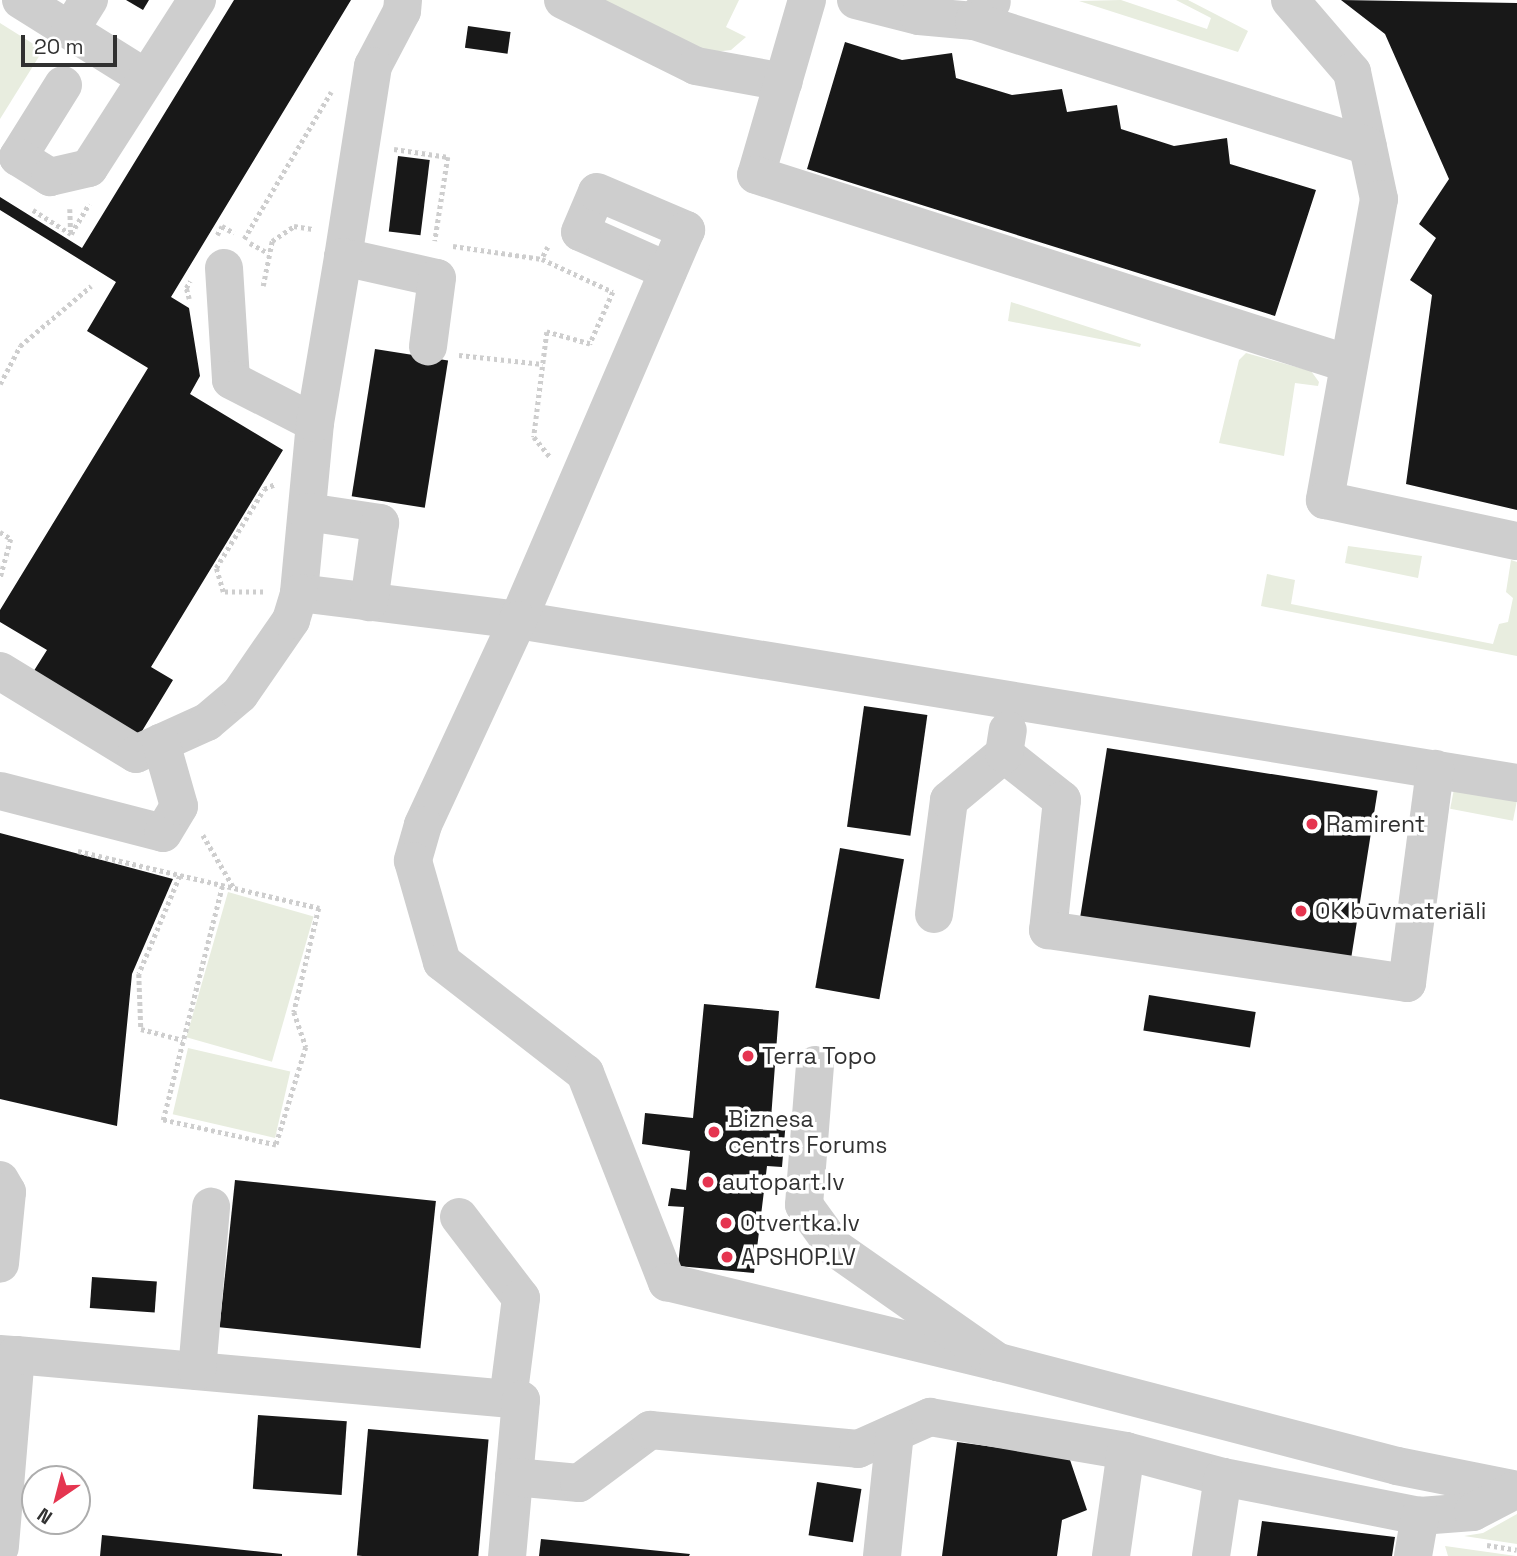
<!DOCTYPE html>
<html>
<head>
<meta charset="utf-8">
<style>
  body { margin:0 }
  #map { position:relative; width:1517px; height:1556px; overflow:hidden; background:#fff; font-family:"Space Grotesk",sans-serif }
  div>[style] { position:absolute }
  .green>* { inset:0; background:#e8eddf; transform-origin:0 0 }
  .building>* { inset:0; background:#181818; transform-origin:0 0 }
  .path>* { height:4.5px; margin-top:-2.25px; transform-origin:0; background:repeating-linear-gradient(90deg,#cecece 0 3.5px,transparent 0 7px) }
  .minor>* { height:38px; margin:-19px; padding:0 19px; transform-origin:19px; border-radius:19px; background:#cecece }
  .dots>* { width:19px; height:19px; translate:-50% -50%; box-sizing:border-box; border:4px solid #fff; border-radius:50% }
  span { translate:-50% -50%; white-space:nowrap; text-align:center; line-height:1.15; -webkit-text-stroke:7px #fff; paint-order:stroke }
  .poi-label { font-size:23px; color:#313131 }
  .left { translate:0 -50%; text-align:left }
  .north { position:absolute; left:21px; top:1465px; width:70px; height:70px; box-sizing:border-box; background:#fff; border:2px solid #adadad; border-radius:50%; rotate:215deg; font-size:19px; font-weight:700; line-height:28px; text-align:center; color:#313131 }
  .north::after { content:''; display:block; margin:auto; width:24px; height:32px; background:#e53550; clip-path:polygon(50% 0,100% 100%,50% 72%,0 100%) }
  .scale { position:absolute; left:21px; top:35px; width:96px; height:32px; box-sizing:border-box; border:4px solid #313131; border-top:0; padding-left:9px; font-size:21px; line-height:24px; white-space:nowrap; color:#313131; -webkit-text-stroke:5px #fff; paint-order:stroke }
</style>
</head>
<body>
<div id="map">
  <div class="green">
    <div style="clip-path:polygon(594px 0,739px 0,726px 27px,746px 37px,731px 50px,707px 53px)"></div>
    <div style="clip-path:polygon(1121px 0,1207px 29px,1211px 18px,1176px 0,1188px 0,1248px 31px,1238px 52px,1079px 1px)"></div>
    <div style="clip-path:polygon(0 23px,43px 50px,0 119px)"></div>
    <div style="clip-path:polygon(1011px 302px,1141px 344px,1140px 347px,1008px 321px)"></div>
    <div style="clip-path:polygon(1246px 353px,1311px 371px,1319px 382px,1318px 386px,1295px 383px,1284px 456px,1219px 443px,1239px 360px)"></div>
    <div style="clip-path:polygon(1348px 546px,1422px 556px,1418px 578px,1345px 563px)"></div>
    <div style="clip-path:polygon(1511px 560px,1517px 562px,1517px 656px,1261px 606px,1267px 574px,1295px 580px,1291px 604px,1493px 644px,1499px 624px,1508px 622px,1513px 598px,1506px 592px)"></div>
    <div style="left:1454px;top:789px;width:64px;height:20px;rotate:11deg"></div>
    <div style="left:228px;top:892px;width:89px;height:151px;rotate:16deg"></div>
    <div style="left:188px;top:1048px;width:105px;height:68px;rotate:13deg"></div>
    <div style="clip-path:polygon(1517px 1514px,1517px 1544px,1464px 1536px,1483px 1533px)"></div>
    <div style="clip-path:polygon(1445px 1546px,1516px 1556px,1448px 1556px)"></div>
  </div>
  <div class="building">
    <div style="clip-path:polygon(126px 0,149px 0,143px 10px)"></div>
    <div style="clip-path:polygon(234px 0,351px 0,171px 297px,189px 308px,200px 376px,190px 394px,283px 450px,151px 667px,173px 680px,136px 741px,30px 677px,47px 650px,0 622px,0 610px,148px 368px,87px 331px,116px 282px,0 210px,0 197px,82px 248px)"></div>
    <div style="clip-path:polygon(1341px 0,1517px 3px,1517px 510px,1406px 484px,1432px 295px,1410px 280px,1436px 238px,1419px 224px,1449px 179px,1385px 34px)"></div>
    <div style="left:468px;top:26px;width:43px;height:22px;rotate:8deg"></div>
    <div style="clip-path:polygon(845px 42px,902px 60px,952px 53px,956px 78px,1012px 95px,1062px 89px,1067px 112px,1117px 105px,1121px 129px,1174px 146px,1227px 138px,1230px 164px,1316px 190px,1275px 316px,807px 169px)"></div>
    <div style="left:398px;top:156px;width:32px;height:76px;rotate:7deg"></div>
    <div style="left:375px;top:349px;width:74px;height:149px;rotate:9deg"></div>
    <div style="left:864px;top:706px;width:64px;height:122px;rotate:8deg"></div>
    <div style="left:1107px;top:748px;width:274px;height:175px;rotate:9deg"></div>
    <div style="clip-path:polygon(0 833px,173px 879px,132px 974px,117px 1126px,0 1099px)"></div>
    <div style="left:840px;top:848px;width:65px;height:142px;rotate:10deg"></div>
    <div style="left:1149px;top:995px;width:108px;height:36px;rotate:9deg"></div>
    <div style="clip-path:polygon(704px 1004px,779px 1011px,771px 1119px,786px 1120px,782px 1167px,767px 1166px,754px 1273px,678px 1266px,684px 1207px,668px 1206px,671px 1188px,686px 1190px,690px 1151px,642px 1144px,645px 1113px,693px 1118px)"></div>
    <div style="left:235px;top:1180px;width:202px;height:148px;rotate:6deg"></div>
    <div style="left:92px;top:1277px;width:65px;height:31px;rotate:4deg"></div>
    <div style="left:258px;top:1415px;width:89px;height:74px;rotate:4deg"></div>
    <div style="left:368px;top:1429px;width:121px;height:127px;rotate:5deg"></div>
    <div style="clip-path:polygon(957px 1442px,1069px 1457px,1087px 1510px,1062px 1520px,1057px 1556px,942px 1556px)"></div>
    <div style="left:817px;top:1482px;width:45px;height:54px;rotate:9deg"></div>
    <div style="clip-path:polygon(1262px 1521px,1395px 1537px,1392px 1556px,1257px 1556px)"></div>
    <div style="clip-path:polygon(102px 1535px,282px 1554px,282px 1556px,100px 1556px)"></div>
    <div style="clip-path:polygon(541px 1539px,690px 1554px,689px 1556px,539px 1556px)"></div>
  </div>
  <div class="path">
    <div style="left:394px;top:149px;width:55px;rotate:8.4deg"></div>
    <div style="left:448px;top:157px;width:85px;rotate:98.8deg"></div>
    <div style="left:70px;top:209px;width:23px;rotate:88deg"></div>
    <div style="left:33px;top:210px;width:45px;rotate:32.3deg"></div>
    <div style="left:71px;top:234px;width:35px;rotate:-59deg"></div>
    <div style="left:217px;top:235px;width:10px;rotate:-61deg"></div>
    <div style="left:222px;top:226px;width:14px;rotate:30deg"></div>
    <div style="left:244px;top:239px;width:171px;rotate:-59.4deg"></div>
    <div style="left:250px;top:243px;width:21px;rotate:29deg"></div>
    <div style="left:453px;top:246px;width:90px;rotate:8.3deg"></div>
    <div style="left:548px;top:247px;width:13px;rotate:117deg"></div>
    <div style="left:542px;top:259px;width:78px;rotate:24.9deg"></div>
    <div style="left:613px;top:292px;width:57px;rotate:113.9deg"></div>
    <div style="left:590px;top:344px;width:45px;rotate:-164.4deg"></div>
    <div style="left:547px;top:332px;width:106px;rotate:97.1deg"></div>
    <div style="left:534px;top:437px;width:26px;rotate:51deg"></div>
    <div style="left:263px;top:286px;width:46px;rotate:-78.7deg"></div>
    <div style="left:272px;top:241px;width:27px;rotate:-34deg"></div>
    <div style="left:294px;top:226px;width:19px;rotate:9deg"></div>
    <div style="left:189px;top:299px;width:11px;rotate:-105deg"></div>
    <div style="left:186px;top:288px;width:8px;rotate:-60deg"></div>
    <div style="left:459px;top:355px;width:84px;rotate:6.1deg"></div>
    <div style="left:0;top:384px;width:43px;rotate:-62.2deg"></div>
    <div style="left:20px;top:346px;width:93px;rotate:-40.2deg"></div>
    <div style="left:0;top:532px;width:13px;rotate:32deg"></div>
    <div style="left:11px;top:539px;width:41px;rotate:105.4deg"></div>
    <div style="left:263px;top:592px;width:40px;rotate:180deg"></div>
    <div style="left:223px;top:592px;width:25px;rotate:-106deg"></div>
    <div style="left:216px;top:568px;width:92px;rotate:-58.7deg"></div>
    <div style="left:264px;top:489px;width:12px;rotate:-24deg"></div>
    <div style="left:203px;top:835px;width:61px;rotate:59.7deg"></div>
    <div style="left:78px;top:851px;width:248px;rotate:13.3deg"></div>
    <div style="left:319px;top:908px;width:107px;rotate:103.5deg"></div>
    <div style="left:294px;top:1012px;width:37px;rotate:71deg"></div>
    <div style="left:306px;top:1047px;width:102px;rotate:107deg"></div>
    <div style="left:276px;top:1145px;width:116px;rotate:-167.5deg"></div>
    <div style="left:163px;top:1120px;width:241px;rotate:-75.8deg"></div>
    <div style="left:180px;top:876px;width:106px;rotate:112.7deg"></div>
    <div style="left:139px;top:974px;width:55px;rotate:87.9deg"></div>
    <div style="left:141px;top:1029px;width:43px;rotate:14.7deg"></div>
    <div style="left:1487px;top:1545px;width:30px;rotate:9deg"></div>
  </div>
  <div class="minor">
    <div style="left:21px;top:0;width:145px;rotate:32deg"></div>
    <div style="left:403px;top:0;width:11px;rotate:95deg"></div>
    <div style="left:402px;top:11px;width:62px;rotate:117.8deg"></div>
    <div style="left:373px;top:66px;width:193px;rotate:98.9deg"></div>
    <div style="left:343px;top:257px;width:96px;rotate:12.6deg"></div>
    <div style="left:437px;top:278px;width:69px;rotate:97.5deg"></div>
    <div style="left:563px;top:0;width:148px;rotate:26.4deg"></div>
    <div style="left:696px;top:66px;width:89px;rotate:10.3deg"></div>
    <div style="left:807px;top:0;width:182px;rotate:106.2deg"></div>
    <div style="left:756px;top:175px;width:622px;rotate:17.68deg"></div>
    <div style="left:856px;top:0;width:65px;rotate:14.3deg"></div>
    <div style="left:919px;top:16px;width:55px;rotate:5.2deg"></div>
    <div style="left:974px;top:21px;width:26px;rotate:-47deg"></div>
    <div style="left:1290px;top:0;width:95px;rotate:49.3deg"></div>
    <div style="left:1352px;top:72px;width:130px;rotate:78deg"></div>
    <div style="left:1379px;top:199px;width:306px;rotate:100.2deg"></div>
    <div style="left:1325px;top:500px;width:196px;rotate:12.1deg"></div>
    <div style="left:974px;top:21px;width:413px;rotate:17.6deg"></div>
    <div style="left:70px;top:30px;width:36px;rotate:-58deg"></div>
    <div style="left:63px;top:85px;width:85px;rotate:122deg"></div>
    <div style="left:18px;top:157px;width:38px;rotate:32deg"></div>
    <div style="left:50px;top:177px;width:40px;rotate:-13deg"></div>
    <div style="left:89px;top:168px;width:200px;rotate:-57.3deg"></div>
    <div style="left:224px;top:268px;width:112px;rotate:86.4deg"></div>
    <div style="left:231px;top:380px;width:94px;rotate:27.1deg"></div>
    <div style="left:315px;top:423px;width:171px;rotate:95.4deg"></div>
    <div style="left:299px;top:593px;width:221px;rotate:7deg"></div>
    <div style="left:518px;top:620px;width:1012px;rotate:9.27deg"></div>
    <div style="left:668px;top:271px;width:96px;rotate:-156.1deg"></div>
    <div style="left:580px;top:232px;width:43px;rotate:-67deg"></div>
    <div style="left:597px;top:192px;width:97px;rotate:23.1deg"></div>
    <div style="left:686px;top:230px;width:425px;rotate:113.3deg"></div>
    <div style="left:518px;top:620px;width:226px;rotate:114.9deg"></div>
    <div style="left:423px;top:825px;width:37px;rotate:106deg"></div>
    <div style="left:413px;top:861px;width:105px;rotate:74deg"></div>
    <div style="left:442px;top:962px;width:181px;rotate:37.8deg"></div>
    <div style="left:585px;top:1073px;width:225px;rotate:68.6deg"></div>
    <div style="left:667px;top:1282px;width:341px;rotate:13.6deg"></div>
    <div style="left:315px;top:423px;width:168px;rotate:-80.4deg"></div>
    <div style="left:307px;top:512px;width:74px;rotate:8.6deg"></div>
    <div style="left:380px;top:523px;width:80px;rotate:97.9deg"></div>
    <div style="left:0;top:671px;width:159px;rotate:31.4deg"></div>
    <div style="left:136px;top:754px;width:78px;rotate:-24.3deg"></div>
    <div style="left:207px;top:722px;width:43px;rotate:-40.3deg"></div>
    <div style="left:240px;top:694px;width:90px;rotate:-55.4deg"></div>
    <div style="left:291px;top:620px;width:28px;rotate:-73deg"></div>
    <div style="left:1004px;top:754px;width:74px;rotate:38.4deg"></div>
    <div style="left:1062px;top:800px;width:131px;rotate:96.1deg"></div>
    <div style="left:1048px;top:930px;width:363px;rotate:8.4deg"></div>
    <div style="left:1407px;top:983px;width:216px;rotate:-82.5deg"></div>
    <div style="left:0;top:791px;width:168px;rotate:14.4deg"></div>
    <div style="left:163px;top:833px;width:31px;rotate:-59deg"></div>
    <div style="left:179px;top:806px;width:66px;rotate:-105.9deg"></div>
    <div style="left:934px;top:914px;width:115px;rotate:-82.5deg"></div>
    <div style="left:949px;top:800px;width:72px;rotate:-39.9deg"></div>
    <div style="left:1004px;top:754px;width:24px;rotate:-81deg"></div>
    <div style="left:815px;top:1065px;width:140px;rotate:94.5deg"></div>
    <div style="left:804px;top:1205px;width:53px;rotate:54.2deg"></div>
    <div style="left:835px;top:1248px;width:199px;rotate:35deg"></div>
    <div style="left:998px;top:1362px;width:412px;rotate:14.6deg"></div>
    <div style="left:1397px;top:1466px;width:122px;rotate:11.3deg"></div>
    <div style="left:0;top:1180px;width:14px;rotate:60deg"></div>
    <div style="left:7px;top:1192px;width:72px;rotate:95.6deg"></div>
    <div style="left:459px;top:1217px;width:102px;rotate:52.6deg"></div>
    <div style="left:521px;top:1298px;width:102px;rotate:97.3deg"></div>
    <div style="left:0;top:1354px;width:16px;rotate:4deg"></div>
    <div style="left:16px;top:1355px;width:193px;rotate:94.8deg"></div>
    <div style="left:16px;top:1355px;width:507px;rotate:5.09deg"></div>
    <div style="left:521px;top:1400px;width:157px;rotate:95.1deg"></div>
    <div style="left:197px;top:1371px;width:165px;rotate:-85.1deg"></div>
    <div style="left:514px;top:1477px;width:65px;rotate:5.3deg"></div>
    <div style="left:579px;top:1483px;width:89px;rotate:-36.7deg"></div>
    <div style="left:650px;top:1430px;width:209px;rotate:5.2deg"></div>
    <div style="left:858px;top:1449px;width:79px;rotate:-24deg"></div>
    <div style="left:930px;top:1417px;width:199px;rotate:9.8deg"></div>
    <div style="left:1126px;top:1451px;width:100px;rotate:15deg"></div>
    <div style="left:1223px;top:1477px;width:201px;rotate:11.2deg"></div>
    <div style="left:1420px;top:1516px;width:53px;rotate:-4.3deg"></div>
    <div style="left:1473px;top:1512px;width:47px;rotate:-27.6deg"></div>
    <div style="left:882px;top:1556px;width:124px;rotate:-84deg"></div>
    <div style="left:1111px;top:1556px;width:106px;rotate:-81.9deg"></div>
    <div style="left:1211px;top:1556px;width:80px;rotate:-81.4deg"></div>
    <div style="left:1413px;top:1556px;width:41px;rotate:-80.1deg"></div>
  </div>
  <div class="dots">
    <div style="left:1312px;top:824px;background:#e53550"></div>
    <div style="left:1301px;top:911px;background:#e53550"></div>
    <div style="left:748px;top:1056px;background:#e53550"></div>
    <div style="left:714px;top:1132px;background:#e53550"></div>
    <div style="left:708px;top:1182px;background:#e53550"></div>
    <div style="left:726px;top:1223px;background:#e53550"></div>
    <div style="left:727px;top:1257px;background:#e53550"></div>
  </div>
  <div class="poi-label">
    <span class="left" style="left:1326px;top:824px">Ramirent</span>
    <span class="left" style="left:1315px;top:911px">OK būvmateriāli</span>
    <span class="left" style="left:762px;top:1056px">Terra Topo</span>
    <span class="left" style="left:728px;top:1132px">Biznesa<br>centrs Forums</span>
    <span class="left" style="left:722px;top:1182px">autopart.lv</span>
    <span class="left" style="left:740px;top:1223px">Otvertka.lv</span>
    <span class="left" style="left:741px;top:1257px">APSHOP.LV</span>
  </div>
  <div class="north">N</div>
  <div class="scale">20 m</div>
</div>
</body>
</html>
